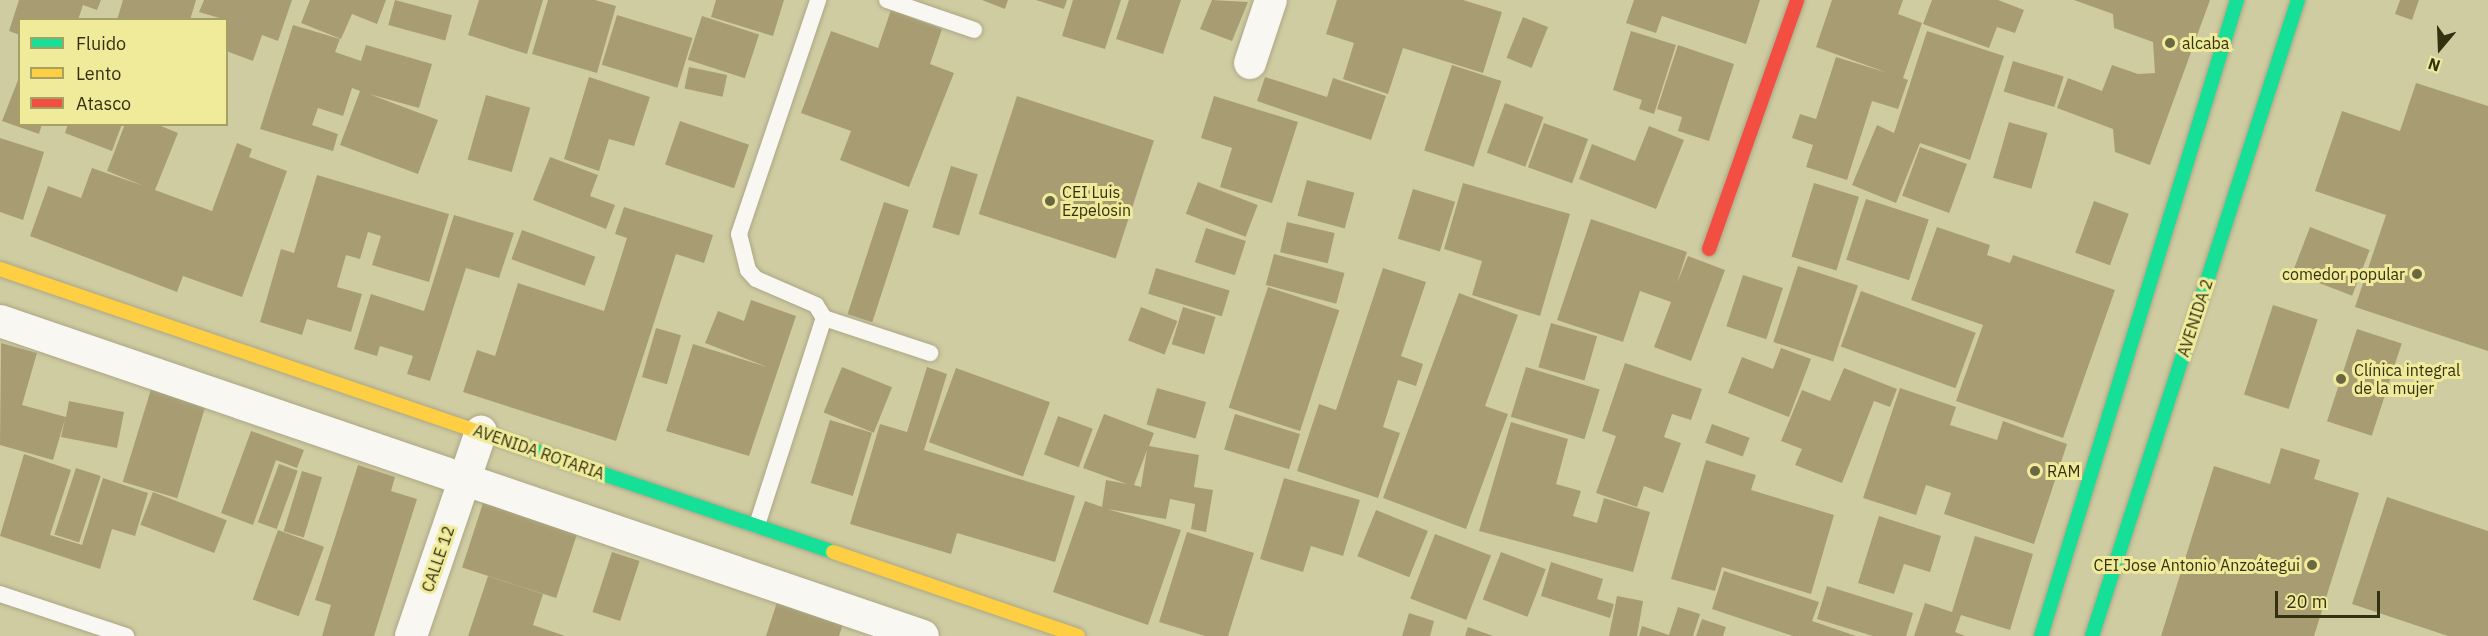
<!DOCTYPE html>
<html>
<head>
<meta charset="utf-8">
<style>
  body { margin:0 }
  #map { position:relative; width:2488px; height:636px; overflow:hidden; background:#d0cca2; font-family:"IBM Plex Sans",sans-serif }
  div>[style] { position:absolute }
  .building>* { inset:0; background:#a89d72; transform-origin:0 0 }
  .roads { filter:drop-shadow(0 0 2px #aba785) drop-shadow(0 0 2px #aba785) }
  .lane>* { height:16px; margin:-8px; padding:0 8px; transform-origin:8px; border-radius:8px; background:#f8f7f1 }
  .street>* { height:32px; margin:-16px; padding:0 16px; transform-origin:16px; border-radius:16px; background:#f8f7f1 }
  .fast>* { height:14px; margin:-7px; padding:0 7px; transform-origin:7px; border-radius:7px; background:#16e098 }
  .slow>* { height:14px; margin:-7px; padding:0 7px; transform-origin:7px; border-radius:7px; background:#ffcf43 }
  .jam>* { height:14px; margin:-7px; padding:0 7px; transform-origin:7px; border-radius:7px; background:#f24e42 }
  .dots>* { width:16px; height:16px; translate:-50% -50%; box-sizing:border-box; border:3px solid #f0ea9b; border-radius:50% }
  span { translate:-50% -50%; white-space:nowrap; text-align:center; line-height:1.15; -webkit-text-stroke:6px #f0ea9b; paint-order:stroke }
  .poi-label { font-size:16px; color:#343110 }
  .left { translate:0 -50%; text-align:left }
  .right { translate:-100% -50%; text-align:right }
  .street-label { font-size:16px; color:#343110 }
  .legend { position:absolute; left:18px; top:18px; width:210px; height:108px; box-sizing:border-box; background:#f0ea9b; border:2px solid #a5a063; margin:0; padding:8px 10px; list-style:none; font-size:18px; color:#343110 }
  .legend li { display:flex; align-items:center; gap:12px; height:30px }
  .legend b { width:30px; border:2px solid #a5a063 }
  .north { position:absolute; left:2410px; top:18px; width:60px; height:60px; -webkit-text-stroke:4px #f0ea9b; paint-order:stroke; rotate:199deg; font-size:16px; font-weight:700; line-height:24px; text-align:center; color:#343110 }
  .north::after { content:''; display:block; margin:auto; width:21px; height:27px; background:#343110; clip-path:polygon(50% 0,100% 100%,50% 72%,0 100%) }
  .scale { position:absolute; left:2275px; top:591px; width:105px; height:27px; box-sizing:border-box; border:3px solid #343110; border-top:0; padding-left:8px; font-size:18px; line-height:21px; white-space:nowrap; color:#343110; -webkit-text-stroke:4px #f0ea9b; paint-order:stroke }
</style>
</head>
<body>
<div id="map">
  <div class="building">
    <div style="clip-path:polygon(19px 0,101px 0,97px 10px,83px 5px,78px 20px,20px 20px,20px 35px,9px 31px)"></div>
    <div style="clip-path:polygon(123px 0,196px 0,190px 20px,117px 20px)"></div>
    <div style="clip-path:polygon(204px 0,292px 0,278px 41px,262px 35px,253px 61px,226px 51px,226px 20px,199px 12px)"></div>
    <div style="clip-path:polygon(310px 0,386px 0,377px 24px,352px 14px,341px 39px,301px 23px)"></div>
    <div style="left:395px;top:0;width:59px;height:26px;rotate:15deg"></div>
    <div style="clip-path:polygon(479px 0,543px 0,527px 54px,468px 35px)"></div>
    <div style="clip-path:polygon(548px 0,595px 0,616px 6px,597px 73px,532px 54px)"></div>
    <div style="clip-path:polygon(716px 0,784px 0,773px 36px,711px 17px)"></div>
    <div style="clip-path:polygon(982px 0,1008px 0,1005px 9px)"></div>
    <div style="clip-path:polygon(1036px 0,1067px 0,1064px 9px)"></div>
    <div style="clip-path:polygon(1073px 0,1121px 0,1105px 49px,1062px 36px)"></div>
    <div style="clip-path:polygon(1129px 0,1181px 0,1163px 54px,1116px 39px)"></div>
    <div style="clip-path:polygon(1212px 0,1248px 2px,1232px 41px,1200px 29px)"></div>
    <div style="clip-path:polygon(1337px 0,1463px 0,1502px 12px,1483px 73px,1403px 48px,1388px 94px,1343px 79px,1354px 43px,1326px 34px)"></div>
    <div style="clip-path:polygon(1634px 0,1760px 0,1746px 44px,1662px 16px,1656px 33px,1626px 23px)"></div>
    <div style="clip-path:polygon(1832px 0,1903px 0,1898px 14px,1922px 23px,1903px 78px,1908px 80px,1898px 109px,1872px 101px,1847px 180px,1806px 167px,1813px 145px,1792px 138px,1800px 114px,1816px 119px,1836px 57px,1888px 73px,1816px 47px)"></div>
    <div style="clip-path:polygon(1932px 0,1998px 0,2024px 10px,2015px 33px,1997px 27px,1989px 48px,1923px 24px)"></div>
    <div style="clip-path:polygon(2074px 0,2210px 0,2150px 165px,2115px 152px,2113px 129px,2057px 108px,2068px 78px,2102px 91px,2112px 65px,2138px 74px,2155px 73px,2153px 42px,2114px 28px,2113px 14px)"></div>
    <div style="clip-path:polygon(2400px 0,2419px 0,2412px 20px,2395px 14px)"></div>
    <div style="clip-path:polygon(891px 10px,942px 29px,930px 64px,954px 73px,909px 187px,840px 160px,851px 131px,801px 113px,831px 31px,878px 48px)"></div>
    <div style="left:617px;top:15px;width:79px;height:52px;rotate:17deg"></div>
    <div style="left:702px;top:16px;width:60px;height:46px;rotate:18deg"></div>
    <div style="left:1523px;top:17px;width:27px;height:44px;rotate:22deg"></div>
    <div style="clip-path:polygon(293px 25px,340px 39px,335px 52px,361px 61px,366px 45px,432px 64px,419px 108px,369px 94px,438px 120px,418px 174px,340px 145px,360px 91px,352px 88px,343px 116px,318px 108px,312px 125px,338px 134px,333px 151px,260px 129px)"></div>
    <div style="clip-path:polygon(1631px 31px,1676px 45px,1654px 114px,1639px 109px,1642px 100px,1613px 90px)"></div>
    <div style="clip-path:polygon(1927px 31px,2004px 56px,1970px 160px,1920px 143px,1896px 203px,1852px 185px,1877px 125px,1894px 133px)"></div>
    <div style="clip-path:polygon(1678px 45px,1734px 64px,1709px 141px,1678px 131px,1682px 117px,1657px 109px)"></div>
    <div style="left:2013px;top:61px;width:53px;height:32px;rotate:17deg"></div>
    <div style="left:1452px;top:65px;width:52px;height:90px;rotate:18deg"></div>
    <div style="left:689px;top:67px;width:39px;height:22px;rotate:12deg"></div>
    <div style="clip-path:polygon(20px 75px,20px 124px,42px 124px,39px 134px,2px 121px)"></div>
    <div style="clip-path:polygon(589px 77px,650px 97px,634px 146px,609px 139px,599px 171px,564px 159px)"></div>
    <div style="clip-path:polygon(1265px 77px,1327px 97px,1333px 78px,1386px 96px,1371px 140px,1257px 101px)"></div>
    <div style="clip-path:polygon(2416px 83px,2488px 106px,2488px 351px,2355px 307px,2386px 215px,2315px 191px,2342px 111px,2400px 131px)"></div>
    <div style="left:486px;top:95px;width:46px;height:67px;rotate:16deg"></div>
    <div style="left:1017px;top:96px;width:144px;height:124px;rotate:18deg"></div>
    <div style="clip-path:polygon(1214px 96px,1298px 122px,1272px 203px,1220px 187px,1232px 148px,1201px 138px)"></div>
    <div style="left:1505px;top:103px;width:41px;height:53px;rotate:20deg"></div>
    <div style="left:680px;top:121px;width:73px;height:46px;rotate:19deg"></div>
    <div style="left:2009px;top:122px;width:40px;height:58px;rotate:16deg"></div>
    <div style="left:1544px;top:123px;width:47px;height:47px;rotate:20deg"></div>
    <div style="clip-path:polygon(68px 124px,122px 124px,112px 151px,65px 133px)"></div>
    <div style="clip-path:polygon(125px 124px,156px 124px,178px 133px,155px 190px,212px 211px,237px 143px,252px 149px,249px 157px,287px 171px,242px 297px,183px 276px,177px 292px,30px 236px,48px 186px,81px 198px,92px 168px,144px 186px,107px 171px)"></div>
    <div style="clip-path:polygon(1649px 126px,1684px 140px,1656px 209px,1579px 179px,1592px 144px,1635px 161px)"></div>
    <div style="clip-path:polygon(0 138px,44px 152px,23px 220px,0 212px)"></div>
    <div style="left:1920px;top:147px;width:50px;height:52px;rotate:20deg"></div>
    <div style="clip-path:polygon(550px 157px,598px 175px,590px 196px,615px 205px,606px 229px,533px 200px)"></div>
    <div style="left:951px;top:166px;width:28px;height:64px;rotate:17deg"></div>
    <div style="clip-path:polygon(317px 175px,449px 214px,429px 282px,372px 265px,381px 236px,368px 232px,360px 259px,346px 255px,337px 287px,362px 294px,351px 332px,307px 319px,302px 335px,260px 322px,281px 249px,294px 253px)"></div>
    <div style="left:1307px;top:180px;width:49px;height:37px;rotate:15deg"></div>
    <div style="left:1198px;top:182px;width:64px;height:34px;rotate:21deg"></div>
    <div style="clip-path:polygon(1463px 183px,1570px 214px,1540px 316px,1472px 295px,1482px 261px,1444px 249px)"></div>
    <div style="left:1814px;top:183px;width:47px;height:77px;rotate:17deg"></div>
    <div style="left:1413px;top:189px;width:44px;height:52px;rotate:17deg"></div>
    <div style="left:1866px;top:199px;width:66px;height:64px;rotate:18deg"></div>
    <div style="left:2094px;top:201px;width:37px;height:55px;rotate:20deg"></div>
    <div style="left:884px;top:202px;width:26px;height:118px;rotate:18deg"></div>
    <div style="clip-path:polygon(624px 207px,713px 235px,704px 263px,676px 254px,616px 441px,463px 392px,477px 350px,495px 356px,518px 283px,604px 311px,627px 238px,615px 234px)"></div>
    <div style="clip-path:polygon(454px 215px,514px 233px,499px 278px,466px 268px,430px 381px,407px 374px,413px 356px,380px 346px,377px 356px,354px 349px,371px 294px,424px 311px)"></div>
    <div style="clip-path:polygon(1591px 219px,1687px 252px,1677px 283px,1688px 256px,1725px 270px,1691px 361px,1654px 347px,1671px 302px,1640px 291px,1623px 342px,1557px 320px)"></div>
    <div style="left:1287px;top:222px;width:49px;height:31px;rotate:13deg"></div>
    <div style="clip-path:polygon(1937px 227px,1990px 245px,1987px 255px,2010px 263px,2013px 255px,2115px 290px,2063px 438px,1956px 401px,1983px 325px,1911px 300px)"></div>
    <div style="left:2310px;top:227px;width:64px;height:49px;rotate:21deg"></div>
    <div style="left:1206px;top:228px;width:42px;height:36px;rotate:18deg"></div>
    <div style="left:522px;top:230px;width:78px;height:31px;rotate:20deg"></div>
    <div style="left:1274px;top:254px;width:73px;height:32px;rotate:15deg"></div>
    <div style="left:1798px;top:266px;width:63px;height:80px;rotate:18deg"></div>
    <div style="left:1156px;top:268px;width:77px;height:27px;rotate:17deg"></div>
    <div style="clip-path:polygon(1383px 268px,1426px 282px,1401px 356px,1423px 364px,1416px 386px,1398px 380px,1383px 427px,1400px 433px,1378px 498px,1297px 471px,1319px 404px,1336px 410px)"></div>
    <div style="left:1743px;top:275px;width:42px;height:54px;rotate:18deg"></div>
    <div style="left:1268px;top:287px;width:75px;height:127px;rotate:18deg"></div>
    <div style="left:1861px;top:291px;width:122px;height:59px;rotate:20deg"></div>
    <div style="clip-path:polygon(1459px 293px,1518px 315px,1485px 406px,1508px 414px,1466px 529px,1383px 498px)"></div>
    <div style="clip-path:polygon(751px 300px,796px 316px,749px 456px,666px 431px,693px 344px,767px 367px,705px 343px,718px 311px,744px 321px)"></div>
    <div style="left:2273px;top:305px;width:47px;height:94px;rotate:18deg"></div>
    <div style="left:1141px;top:307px;width:39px;height:36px;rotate:21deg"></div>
    <div style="left:1183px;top:307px;width:34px;height:39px;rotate:17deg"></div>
    <div style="left:1551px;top:323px;width:48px;height:46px;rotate:16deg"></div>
    <div style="left:656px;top:328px;width:26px;height:51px;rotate:16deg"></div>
    <div style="left:2357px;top:329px;width:47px;height:97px;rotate:18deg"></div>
    <div style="clip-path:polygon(1px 343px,37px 353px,22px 405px,66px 417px,69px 401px,124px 412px,117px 448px,61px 437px,65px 419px,53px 460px,0 445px)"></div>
    <div style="clip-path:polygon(1781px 348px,1811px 359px,1789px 417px,1728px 393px,1742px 357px,1773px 369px)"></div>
    <div style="clip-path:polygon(1625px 363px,1702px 389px,1691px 420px,1672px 414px,1664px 437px,1681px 443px,1663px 493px,1644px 486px,1637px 507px,1596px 493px,1616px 436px,1602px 431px)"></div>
    <div style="left:842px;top:367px;width:54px;height:49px;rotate:22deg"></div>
    <div style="clip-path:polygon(927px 367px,947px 374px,924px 450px,1075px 496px,1055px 562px,957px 533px,951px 554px,850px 524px,880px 424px,907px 432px)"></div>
    <div style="left:1526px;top:367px;width:77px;height:52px;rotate:17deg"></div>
    <div style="left:956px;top:368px;width:100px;height:79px;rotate:20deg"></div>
    <div style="clip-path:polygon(1844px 368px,1897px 389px,1890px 407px,1874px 401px,1842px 483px,1795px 465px,1802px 449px,1781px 441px,1802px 390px,1830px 401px)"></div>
    <div style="left:152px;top:386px;width:57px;height:100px;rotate:17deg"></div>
    <div style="left:1157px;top:388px;width:51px;height:38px;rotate:16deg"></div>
    <div style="clip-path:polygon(1900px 388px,1956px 407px,1950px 425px,1997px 440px,2003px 421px,2067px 444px,2034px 544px,1944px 514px,1951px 493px,1926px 485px,1916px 515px,1863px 498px)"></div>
    <div style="clip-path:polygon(evenodd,1104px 414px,1154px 433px,1149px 446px,1199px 455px,1194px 487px,1213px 490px,1206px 532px,1191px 529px,1195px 504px,1170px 499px,1166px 519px,1107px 509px,1181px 530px,1148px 625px,1053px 592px,1085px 501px,1102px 507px,1106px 480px,1127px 484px,1083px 468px,1104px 414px,1147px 450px,1141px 487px,1134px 485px,1147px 450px)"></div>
    <div style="left:1235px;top:414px;width:68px;height:37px;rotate:17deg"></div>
    <div style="left:1058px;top:416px;width:37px;height:41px;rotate:20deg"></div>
    <div style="left:830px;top:420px;width:44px;height:66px;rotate:17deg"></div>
    <div style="clip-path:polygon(1511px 422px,1568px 439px,1556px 484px,1581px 491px,1573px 516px,1597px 523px,1604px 498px,1650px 512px,1633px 572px,1479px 531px)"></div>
    <div style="left:1712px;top:424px;width:40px;height:20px;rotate:20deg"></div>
    <div style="clip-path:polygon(251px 431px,304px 450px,297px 468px,276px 460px,253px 525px,221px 513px)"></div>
    <div style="clip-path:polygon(2281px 448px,2320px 460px,2314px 479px,2359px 493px,2314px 636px,2161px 636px,2214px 466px,2270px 484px)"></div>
    <div style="clip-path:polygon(24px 454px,71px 470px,50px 535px,82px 545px,103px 478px,148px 493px,135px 536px,112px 529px,100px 569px,0 536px)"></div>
    <div style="clip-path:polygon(1706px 460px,1756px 475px,1751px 490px,1834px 515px,1811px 594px,1722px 567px,1715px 591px,1671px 579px)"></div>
    <div style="left:279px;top:464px;width:20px;height:62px;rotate:20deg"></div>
    <div style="clip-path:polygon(358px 465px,395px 477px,391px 491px,417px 499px,374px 636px,322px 636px,331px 605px,315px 600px)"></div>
    <div style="left:76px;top:468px;width:26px;height:70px;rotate:18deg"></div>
    <div style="left:302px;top:471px;width:21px;height:63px;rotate:17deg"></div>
    <div style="clip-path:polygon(1284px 478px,1360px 500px,1343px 556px,1311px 546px,1303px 572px,1260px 559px)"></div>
    <div style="left:153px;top:492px;width:79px;height:35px;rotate:21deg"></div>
    <div style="clip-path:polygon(2387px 497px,2488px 531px,2488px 636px,2448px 636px,2352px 604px)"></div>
    <div style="left:484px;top:500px;width:99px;height:71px;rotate:18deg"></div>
    <div style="left:1376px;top:510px;width:56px;height:50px;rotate:22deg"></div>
    <div style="clip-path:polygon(1879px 516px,1941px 536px,1930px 572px,1904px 564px,1894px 594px,1858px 583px)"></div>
    <div style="left:278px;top:530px;width:49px;height:74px;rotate:20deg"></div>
    <div style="clip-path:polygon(1187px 532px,1254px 553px,1228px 636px,1205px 636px,1159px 622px)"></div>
    <div style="left:1435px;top:534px;width:60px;height:69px;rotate:21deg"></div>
    <div style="clip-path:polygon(1975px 536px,2033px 554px,2010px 630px,1961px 615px,1955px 632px,1965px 636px,1914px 636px,1925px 603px,1952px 612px)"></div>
    <div style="left:612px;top:552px;width:29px;height:63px;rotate:18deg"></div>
    <div style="left:1501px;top:552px;width:48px;height:51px;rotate:21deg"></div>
    <div style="clip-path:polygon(1551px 562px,1603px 579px,1597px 599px,1614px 604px,1610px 618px,1541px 596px)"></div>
    <div style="clip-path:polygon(1724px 571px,1819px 602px,1812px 621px,1856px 636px,1793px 636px,1712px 609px)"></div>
    <div style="clip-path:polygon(488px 576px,543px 594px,533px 625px,565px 636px,468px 636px)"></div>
    <div style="clip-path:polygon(1827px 586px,1913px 613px,1906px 636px,1873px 636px,1817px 619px)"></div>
    <div style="clip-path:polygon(780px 593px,846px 615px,839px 636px,766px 636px)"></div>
    <div style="clip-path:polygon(1617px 596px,1643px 601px,1637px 636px,1609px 636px)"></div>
    <div style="clip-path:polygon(1678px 607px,1700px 614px,1693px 636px,1639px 636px,1642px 626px,1669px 635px)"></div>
    <div style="clip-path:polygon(1409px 613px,1434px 621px,1430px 636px,1402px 636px)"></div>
    <div style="clip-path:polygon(1702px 619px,1726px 627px,1723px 636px,1696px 636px)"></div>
    <div style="clip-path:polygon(1468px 627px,1493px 636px,1465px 636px)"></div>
  </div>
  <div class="roads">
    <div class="lane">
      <div style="left:887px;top:0;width:92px;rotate:19deg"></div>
      <div style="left:824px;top:318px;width:112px;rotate:18.3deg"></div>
      <div style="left:757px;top:525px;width:218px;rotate:-72.1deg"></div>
      <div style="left:824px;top:318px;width:15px;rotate:-122deg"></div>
      <div style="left:816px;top:305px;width:65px;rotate:-156.6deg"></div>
      <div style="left:756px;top:279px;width:12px;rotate:-132deg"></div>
      <div style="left:748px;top:270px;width:37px;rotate:-104deg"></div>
      <div style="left:739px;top:234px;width:247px;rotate:-71.3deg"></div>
      <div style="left:0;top:594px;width:133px;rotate:18.4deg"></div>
    </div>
    <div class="street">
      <div style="left:1250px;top:63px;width:66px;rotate:-71.6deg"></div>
      <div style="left:0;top:321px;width:975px;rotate:18.84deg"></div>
      <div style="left:411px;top:636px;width:216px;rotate:-71.1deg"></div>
    </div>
    <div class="fast">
      <div style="left:494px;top:437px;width:358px;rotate:18.7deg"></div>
      <div style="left:2041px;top:636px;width:666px;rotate:-72.87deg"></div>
      <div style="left:2092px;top:636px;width:669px;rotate:-72.05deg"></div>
    </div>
    <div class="slow">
      <div style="left:0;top:269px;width:522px;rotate:18.78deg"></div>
      <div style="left:833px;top:552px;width:259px;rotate:18.9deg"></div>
    </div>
    <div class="jam">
      <div style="left:1709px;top:249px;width:264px;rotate:-70.5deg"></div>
    </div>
  </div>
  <div class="dots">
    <div style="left:2170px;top:43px;background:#6b6743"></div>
    <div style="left:1050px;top:201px;background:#6b6743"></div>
    <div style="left:2417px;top:274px;background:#6b6743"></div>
    <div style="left:2341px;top:379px;background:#6b6743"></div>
    <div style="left:2035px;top:471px;background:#6b6743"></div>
    <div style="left:2312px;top:565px;background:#6b6743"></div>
  </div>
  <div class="poi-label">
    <span class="left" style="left:2182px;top:43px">alcaba</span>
    <span class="left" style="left:1062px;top:201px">CEI Luis<br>Ezpelosin</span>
    <span class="right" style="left:2405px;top:274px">comedor popular</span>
    <span class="left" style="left:2354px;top:379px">Clínica integral<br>de la mujer</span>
    <span class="left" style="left:2047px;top:471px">RAM</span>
    <span class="right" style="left:2300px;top:565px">CEI Jose Antonio Anzoátegui</span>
  </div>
  <div class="street-label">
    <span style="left:2195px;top:318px;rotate:-72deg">AVENIDA 2</span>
    <span style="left:539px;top:452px;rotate:19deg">AVENIDA ROTARIA</span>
    <span style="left:438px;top:559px;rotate:-71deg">CALLE 12</span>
  </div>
  <ul class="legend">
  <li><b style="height:8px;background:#16e098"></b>Fluido</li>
  <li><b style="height:8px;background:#ffcf43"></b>Lento</li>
  <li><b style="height:8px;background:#f24e42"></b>Atasco</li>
  </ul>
  <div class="north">N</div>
  <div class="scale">20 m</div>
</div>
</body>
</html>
